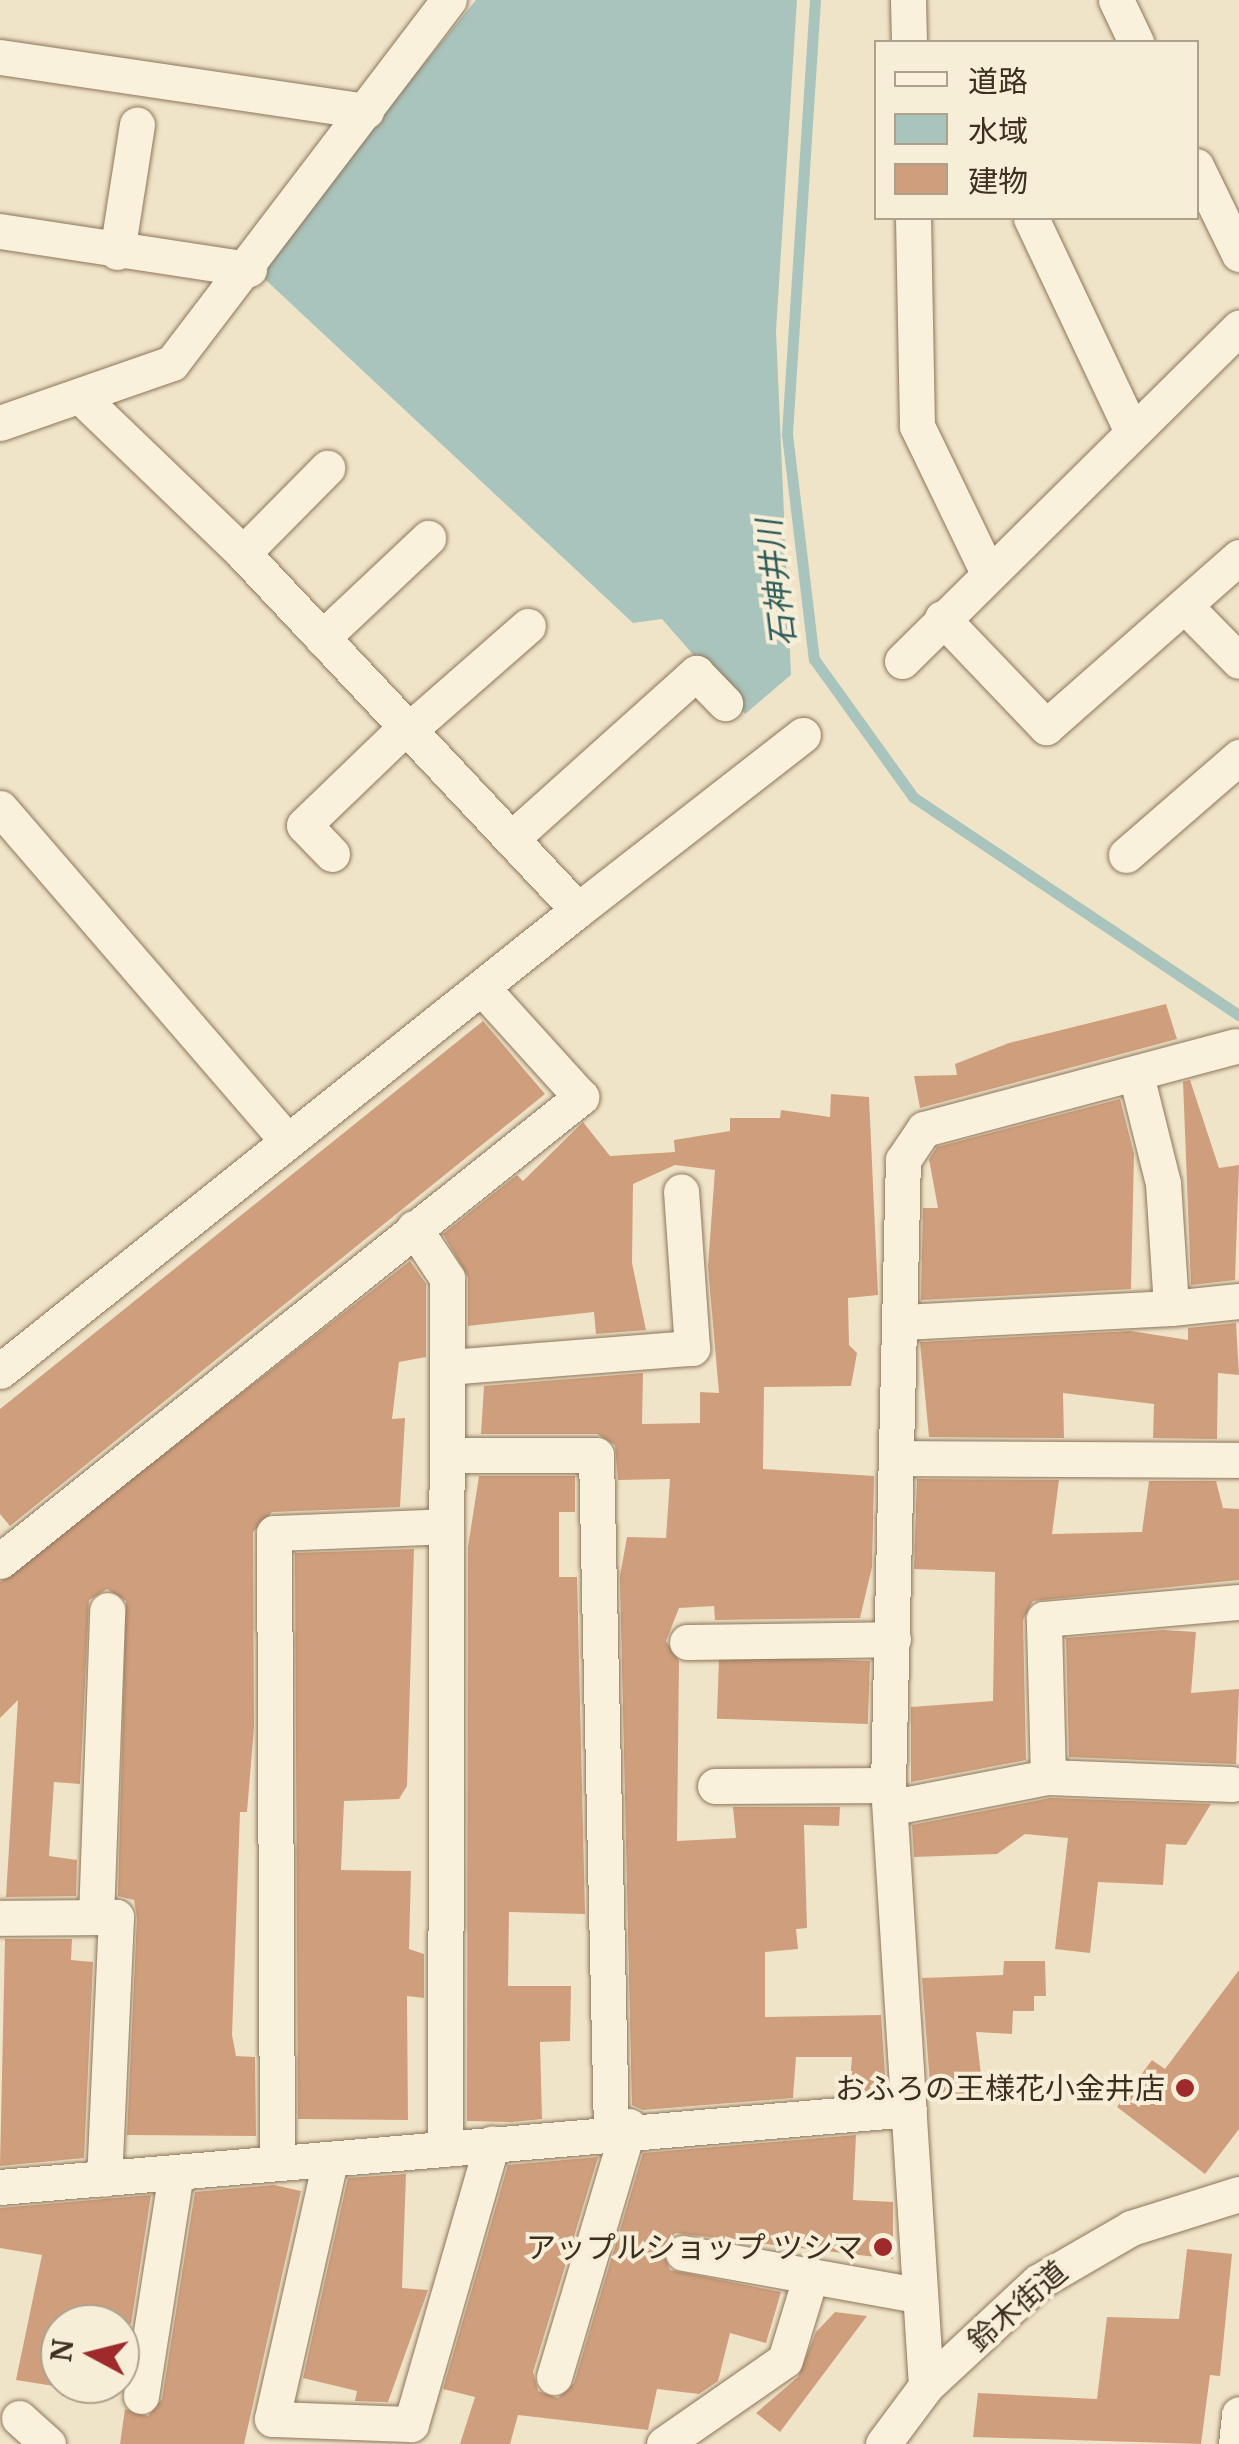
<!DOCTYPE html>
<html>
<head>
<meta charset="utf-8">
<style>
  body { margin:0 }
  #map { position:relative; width:1239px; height:2444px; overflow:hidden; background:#f0e4c8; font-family:Merriweather,"Noto Sans JP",serif }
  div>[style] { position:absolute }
  .water>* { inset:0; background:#a9c4bc }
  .stream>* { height:11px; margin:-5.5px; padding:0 5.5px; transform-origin:5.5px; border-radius:5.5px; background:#a9c4bc }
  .building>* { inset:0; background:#cf9f7d; transform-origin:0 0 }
  .roads { filter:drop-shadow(0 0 2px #8d765c) drop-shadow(0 0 2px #8d765c) }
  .minor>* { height:35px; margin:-17.5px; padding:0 17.5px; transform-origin:17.5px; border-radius:17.5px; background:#faf1dc }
  .dots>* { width:28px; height:28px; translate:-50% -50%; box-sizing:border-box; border:5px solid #f7eed8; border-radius:50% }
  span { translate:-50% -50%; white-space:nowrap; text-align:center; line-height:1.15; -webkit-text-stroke:8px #f7eed8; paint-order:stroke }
  .poi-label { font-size:30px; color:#3d2e20 }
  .right { translate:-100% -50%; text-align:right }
  .street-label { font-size:30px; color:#3d2e20 }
  .water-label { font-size:32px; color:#2f5d5a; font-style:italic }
  .legend { position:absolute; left:874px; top:40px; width:325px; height:180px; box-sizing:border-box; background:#f7eed8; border:2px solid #ada18e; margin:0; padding:12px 18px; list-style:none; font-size:30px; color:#3d2e20 }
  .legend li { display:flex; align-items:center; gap:20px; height:50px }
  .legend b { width:50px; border:2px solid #ada18e }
  .north { position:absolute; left:40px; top:2304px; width:100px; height:100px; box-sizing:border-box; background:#f7eed8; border:2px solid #ada18e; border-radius:50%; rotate:277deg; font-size:28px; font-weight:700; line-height:40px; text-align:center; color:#3d2e20 }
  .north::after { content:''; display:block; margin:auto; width:35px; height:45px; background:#9e2a2b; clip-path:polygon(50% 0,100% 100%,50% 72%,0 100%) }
</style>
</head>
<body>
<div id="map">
  <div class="water">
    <div style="clip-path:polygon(476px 0,797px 0,776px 331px,791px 675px,745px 714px,662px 619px,633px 623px,255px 270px)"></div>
  </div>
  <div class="stream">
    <div style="left:815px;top:0;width:435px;rotate:93.7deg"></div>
    <div style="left:787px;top:434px;width:227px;rotate:83.2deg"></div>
    <div style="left:814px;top:659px;width:170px;rotate:54.3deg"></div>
    <div style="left:913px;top:797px;width:392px;rotate:33.8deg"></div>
  </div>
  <div class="building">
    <div style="clip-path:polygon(1166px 1004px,1177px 1039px,920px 1108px,914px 1076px,957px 1075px,955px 1064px,1009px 1043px)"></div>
    <div style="clip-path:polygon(483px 1021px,545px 1094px,10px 1526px,0 1514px,0 1409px)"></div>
    <div style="clip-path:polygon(1190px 1080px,1219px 1168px,1239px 1165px,1235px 1280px,1191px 1285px,1183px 1082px)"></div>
    <div style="clip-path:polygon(831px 1094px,869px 1097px,878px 1295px,848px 1298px,849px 1345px,857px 1353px,851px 1386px,764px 1387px,763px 1469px,874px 1476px,872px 1567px,860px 1618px,715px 1620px,714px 1606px,679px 1608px,666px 1641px,679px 1661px,677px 1841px,736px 1838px,733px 1807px,840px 1807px,839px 1826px,804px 1825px,807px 1928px,796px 1929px,798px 1949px,765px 1952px,765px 2017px,881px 2015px,886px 2089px,849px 2093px,852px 2057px,796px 2057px,793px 2098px,643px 2110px,632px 2105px,620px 1576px,627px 1537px,666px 1538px,670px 1479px,618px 1480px,615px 1445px,597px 1434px,481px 1434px,484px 1386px,643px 1373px,642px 1424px,700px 1423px,700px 1392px,719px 1393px,708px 1266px,715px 1170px,675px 1165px,633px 1184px,632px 1263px,646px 1330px,596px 1334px,594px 1312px,468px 1326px,468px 1277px,443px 1234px,517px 1175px,523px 1181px,583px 1122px,610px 1156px,675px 1152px,674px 1140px,730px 1131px,730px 1118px,780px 1118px,781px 1110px,830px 1117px)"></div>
    <div style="clip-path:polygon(1120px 1099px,1134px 1154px,1131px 1289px,921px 1300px,923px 1208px,938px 1208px,929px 1159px,937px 1147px)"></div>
    <div style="clip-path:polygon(410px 1261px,426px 1284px,426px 1357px,399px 1362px,392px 1419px,405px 1418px,400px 1507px,272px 1512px,253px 1532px,254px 1727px,247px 1812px,240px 1812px,232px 2035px,236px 2056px,255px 2057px,256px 2136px,127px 2135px,137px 1918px,134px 1900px,118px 1896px,126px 1601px,107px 1589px,89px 1600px,80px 1784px,54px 1782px,49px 1856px,77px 1860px,76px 1896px,6px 1897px,18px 1700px,0 1718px,0 1582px)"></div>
    <div style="clip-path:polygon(1236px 1323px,1239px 1375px,1218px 1373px,1217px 1439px,1153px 1438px,1154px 1404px,1063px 1393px,1064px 1438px,929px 1437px,920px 1342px,1131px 1331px,1188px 1340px,1188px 1328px)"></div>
    <div style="clip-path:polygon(479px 1476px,575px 1476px,575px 1512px,559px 1512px,559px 1577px,577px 1577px,585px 1914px,509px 1912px,508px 1986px,571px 1986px,570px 2041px,540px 2042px,542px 2119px,512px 2122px,467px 2121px,468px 1547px)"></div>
    <div style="clip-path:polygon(917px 1479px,1059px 1480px,1052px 1534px,1142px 1532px,1149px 1481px,1216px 1481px,1223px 1508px,1239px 1509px,1239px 1580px,1033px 1601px,1023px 1620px,1026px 1760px,911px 1782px,911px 1707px,993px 1701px,995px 1572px,914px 1569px)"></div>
    <div style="clip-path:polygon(414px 1549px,407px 1786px,399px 1799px,344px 1801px,341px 1870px,411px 1871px,409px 1949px,424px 1954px,424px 1998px,407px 1996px,408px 2120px,298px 2119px,295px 1553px)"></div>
    <div style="clip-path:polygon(1164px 1630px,1196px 1632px,1191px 1693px,1239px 1689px,1236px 1764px,1069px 1757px,1066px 1638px)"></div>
    <div style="left:870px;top:1661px;width:63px;height:151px;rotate:92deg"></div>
    <div style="clip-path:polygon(1050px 1798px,1211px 1804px,1186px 1845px,1166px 1844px,1163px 1885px,1098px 1882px,1090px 1953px,1055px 1949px,1068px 1838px,1025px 1834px,997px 1854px,914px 1857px,912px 1825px)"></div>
    <div style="clip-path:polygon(5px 1939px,72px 1939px,71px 1960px,93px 1962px,84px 2158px,0 2166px)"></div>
    <div style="clip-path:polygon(1004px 1961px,1045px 1961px,1046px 1996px,1034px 1996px,1034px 2011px,1013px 2011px,1012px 2034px,976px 2032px,983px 2092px,931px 2097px,922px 1978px,1003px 1975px)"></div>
    <div style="clip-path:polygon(1239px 1970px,1239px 2129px,1205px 2174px,1117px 2107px,1152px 2060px,1165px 2069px)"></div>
    <div style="clip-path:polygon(856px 2135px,853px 2200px,893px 2202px,893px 2259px,675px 2233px,662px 2250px,670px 2270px,781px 2292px,766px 2343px,730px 2333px,718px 2381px,699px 2394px,657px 2389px,648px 2430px,518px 2415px,510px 2444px,460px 2444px,475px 2397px,443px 2389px,508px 2165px,598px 2157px,533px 2372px,538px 2391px,558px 2398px,574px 2383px,643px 2153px)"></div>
    <div style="clip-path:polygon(406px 2174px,402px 2288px,428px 2290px,388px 2402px,355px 2401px,357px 2391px,303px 2378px,348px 2178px)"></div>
    <div style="clip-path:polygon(274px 2185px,301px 2191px,244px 2444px,120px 2444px,125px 2409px,148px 2416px,162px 2399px,195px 2192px)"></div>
    <div style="clip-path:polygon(151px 2195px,131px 2324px,66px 2316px,54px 2386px,16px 2380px,42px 2255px,0 2248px,0 2208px)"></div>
    <div style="clip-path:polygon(1187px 2249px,1232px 2254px,1220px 2376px,1210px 2375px,1201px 2444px,973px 2437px,978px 2393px,1097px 2399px,1107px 2317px,1179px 2319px)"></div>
    <div style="clip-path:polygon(835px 2312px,867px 2316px,780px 2432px,756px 2413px,798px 2377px,816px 2332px)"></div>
  </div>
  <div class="roads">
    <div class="minor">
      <div style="left:908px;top:0;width:42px;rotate:88.6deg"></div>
      <div style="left:1116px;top:0;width:47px;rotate:64.5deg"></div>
      <div style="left:0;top:57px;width:370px;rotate:8.4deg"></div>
      <div style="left:1196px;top:166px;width:98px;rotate:64deg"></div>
      <div style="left:913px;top:218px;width:208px;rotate:88.9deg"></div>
      <div style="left:917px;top:426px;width:159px;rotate:64.2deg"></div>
      <div style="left:1031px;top:218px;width:231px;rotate:64.7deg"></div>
      <div style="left:0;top:231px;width:252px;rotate:8.7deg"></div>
      <div style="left:117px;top:252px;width:129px;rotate:-81.1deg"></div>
      <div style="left:0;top:423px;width:182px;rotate:-19.2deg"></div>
      <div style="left:172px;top:363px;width:457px;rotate:-52.7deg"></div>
      <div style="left:243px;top:553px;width:120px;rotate:-45.3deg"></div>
      <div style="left:1185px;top:606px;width:77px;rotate:45.5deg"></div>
      <div style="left:942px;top:618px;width:151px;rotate:46.3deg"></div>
      <div style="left:1046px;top:727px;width:257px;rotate:-41.4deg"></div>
      <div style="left:322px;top:638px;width:146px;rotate:-43.3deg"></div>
      <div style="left:902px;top:661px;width:474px;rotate:-44.7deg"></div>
      <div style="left:409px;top:730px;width:158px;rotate:-41.2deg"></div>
      <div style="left:0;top:808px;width:440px;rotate:49.2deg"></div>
      <div style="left:511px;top:839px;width:249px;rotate:-41.9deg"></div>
      <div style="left:696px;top:673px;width:42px;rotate:46deg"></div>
      <div style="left:332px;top:854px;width:40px;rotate:-134deg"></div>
      <div style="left:304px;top:825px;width:141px;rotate:-43.9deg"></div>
      <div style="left:1126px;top:855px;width:150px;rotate:-40.9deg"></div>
      <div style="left:578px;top:910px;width:285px;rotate:-37.9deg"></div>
      <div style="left:1137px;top:1079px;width:107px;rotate:76deg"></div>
      <div style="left:1163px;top:1183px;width:125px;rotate:86.3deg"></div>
      <div style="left:1171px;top:1308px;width:68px;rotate:-5.9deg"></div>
      <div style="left:414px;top:1228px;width:60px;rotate:56.6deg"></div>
      <div style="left:447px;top:1278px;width:866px;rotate:90.13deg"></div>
      <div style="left:903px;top:1322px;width:268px;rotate:-3deg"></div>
      <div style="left:448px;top:1367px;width:245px;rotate:-4.5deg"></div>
      <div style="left:692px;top:1348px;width:157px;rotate:-94deg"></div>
      <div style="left:0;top:1371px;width:739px;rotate:-38.58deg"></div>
      <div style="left:578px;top:910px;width:490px;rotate:-133.2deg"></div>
      <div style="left:243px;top:553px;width:223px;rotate:-136.1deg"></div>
      <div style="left:451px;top:1455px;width:145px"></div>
      <div style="left:596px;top:1455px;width:674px;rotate:88.73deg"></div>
      <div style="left:897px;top:1458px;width:342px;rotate:0.3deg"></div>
      <div style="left:0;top:1561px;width:744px;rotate:-38.61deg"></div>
      <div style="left:581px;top:1097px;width:143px;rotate:-132.2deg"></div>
      <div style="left:687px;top:1642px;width:206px;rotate:-0.8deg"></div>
      <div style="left:1048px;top:1777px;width:158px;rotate:-91.5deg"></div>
      <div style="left:1044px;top:1619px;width:196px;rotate:-5deg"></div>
      <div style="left:715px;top:1786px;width:173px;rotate:-0.3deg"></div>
      <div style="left:893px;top:1807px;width:158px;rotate:-11deg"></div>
      <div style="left:1048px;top:1777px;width:184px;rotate:2.2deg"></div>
      <div style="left:96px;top:1917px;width:307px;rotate:-87.9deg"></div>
      <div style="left:0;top:1918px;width:116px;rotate:-0.5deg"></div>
      <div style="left:116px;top:1917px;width:262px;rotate:92.6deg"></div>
      <div style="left:277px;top:2160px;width:627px;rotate:-90.27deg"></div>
      <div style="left:274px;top:1533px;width:172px;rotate:-2.3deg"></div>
      <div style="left:330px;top:2161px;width:264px;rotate:102.7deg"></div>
      <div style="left:272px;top:2419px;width:139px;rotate:2.1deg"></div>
      <div style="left:411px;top:2424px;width:292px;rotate:-73.9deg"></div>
      <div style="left:0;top:2187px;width:912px;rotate:-4.9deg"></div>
      <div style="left:683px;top:2253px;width:237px;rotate:10.2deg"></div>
      <div style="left:554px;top:2377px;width:262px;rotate:-73.4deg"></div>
      <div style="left:926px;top:2386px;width:602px;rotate:-93.62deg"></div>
      <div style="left:888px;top:1785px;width:625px;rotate:-88.63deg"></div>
      <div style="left:903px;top:1160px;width:37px;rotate:-56deg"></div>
      <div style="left:924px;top:1129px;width:322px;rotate:-14.9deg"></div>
      <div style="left:141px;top:2396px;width:226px;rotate:-81.1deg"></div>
      <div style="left:19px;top:2418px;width:39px;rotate:42deg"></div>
      <div style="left:664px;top:2444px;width:147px;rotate:-34.8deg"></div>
      <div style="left:785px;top:2360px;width:86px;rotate:-73deg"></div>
      <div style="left:883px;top:2444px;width:72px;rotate:-53.4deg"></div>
      <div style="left:926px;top:2386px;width:153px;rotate:-42.9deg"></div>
      <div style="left:1038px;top:2282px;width:108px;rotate:-30.1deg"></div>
      <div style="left:1131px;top:2228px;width:113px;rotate:-17.5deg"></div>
      <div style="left:1236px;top:2444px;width:30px;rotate:-84deg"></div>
    </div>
  </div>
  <div class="dots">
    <div style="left:1185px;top:2088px;background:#9e2a2b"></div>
    <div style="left:883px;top:2247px;background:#9e2a2b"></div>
  </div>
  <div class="poi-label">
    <span class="right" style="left:1165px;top:2088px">おふろの王様花小金井店</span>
    <span class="right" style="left:863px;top:2247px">アップルショップ ツシマ</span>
  </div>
  <div class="street-label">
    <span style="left:1017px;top:2306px;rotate:-41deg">鈴木街道</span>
  </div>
  <div class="water-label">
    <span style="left:777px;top:583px;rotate:-97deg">石神井川</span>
  </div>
  <ul class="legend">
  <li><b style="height:12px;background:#faf1dc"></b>道路</li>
  <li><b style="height:28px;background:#a9c4bc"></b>水域</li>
  <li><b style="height:28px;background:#cf9f7d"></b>建物</li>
  </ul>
  <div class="north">N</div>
</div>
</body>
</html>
